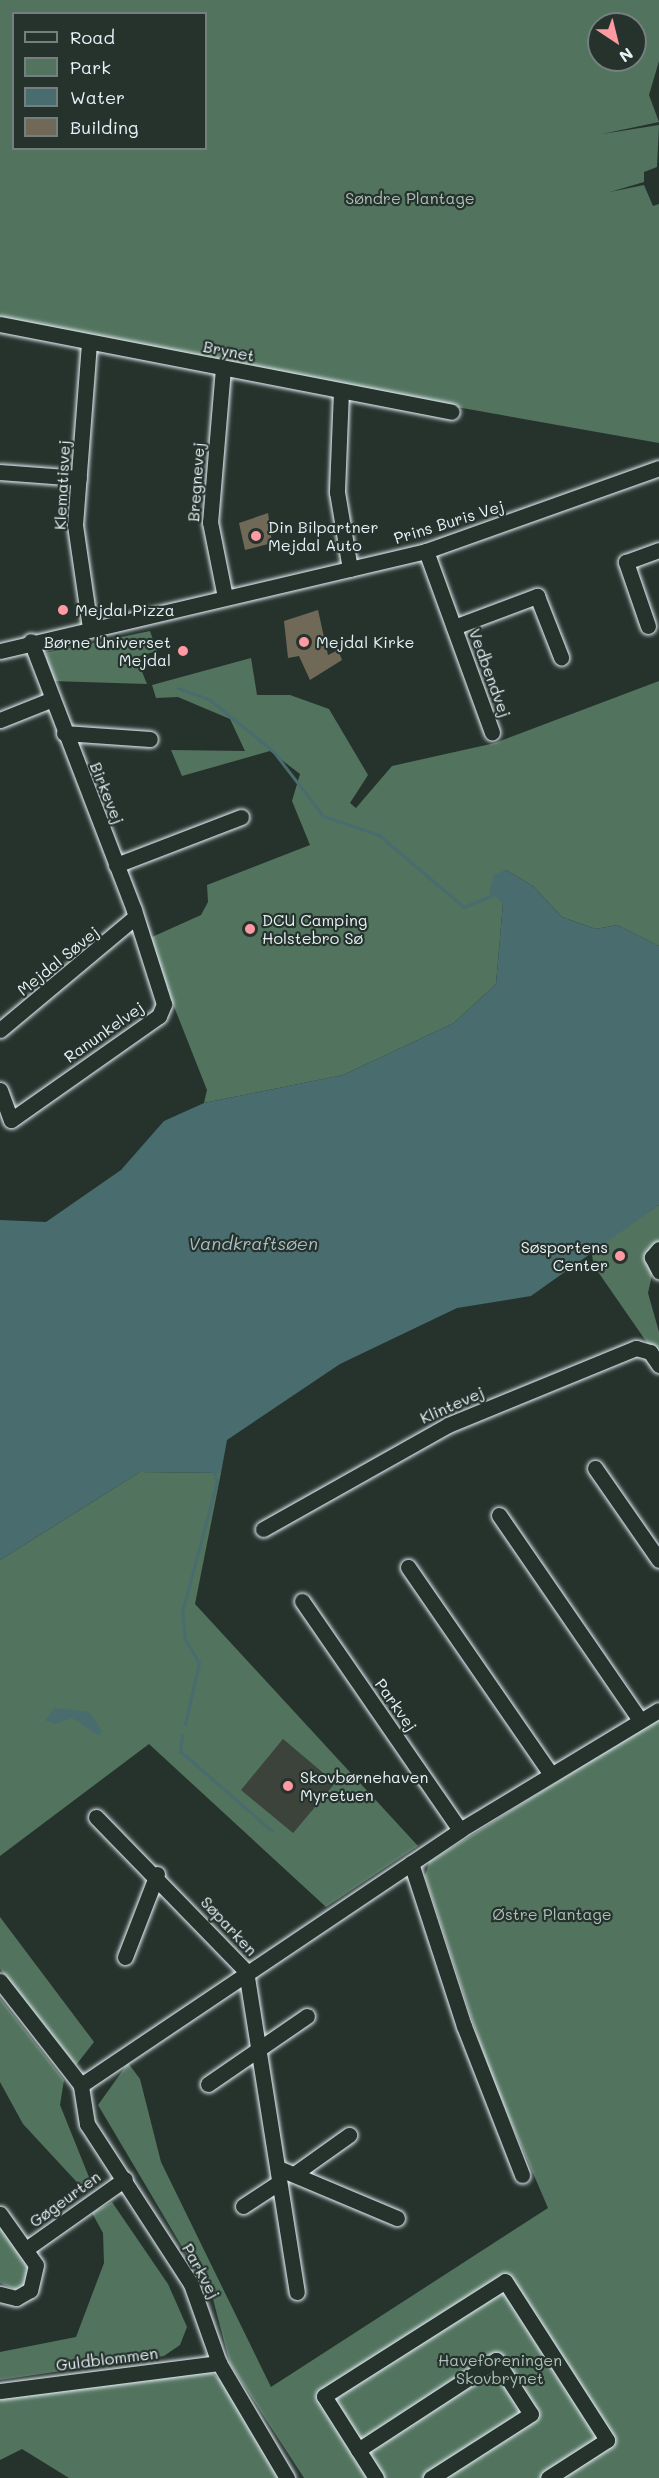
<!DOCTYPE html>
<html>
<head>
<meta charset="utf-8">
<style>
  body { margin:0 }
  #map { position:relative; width:659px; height:2478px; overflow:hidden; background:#26332d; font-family:Mali,sans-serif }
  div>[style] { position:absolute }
  .built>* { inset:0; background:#3c433a; transform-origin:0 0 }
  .green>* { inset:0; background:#52735e }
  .water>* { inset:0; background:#496c6e }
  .stream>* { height:3px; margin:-1.5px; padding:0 1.5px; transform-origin:1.5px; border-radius:1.5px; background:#496c6e }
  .building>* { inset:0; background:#706958 }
  .roads { filter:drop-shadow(0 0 2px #e8f1f8) drop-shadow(0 0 2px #e8f1f8) }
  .minor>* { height:15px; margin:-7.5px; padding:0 7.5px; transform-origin:7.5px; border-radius:7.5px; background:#26332d }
  .dots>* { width:16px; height:16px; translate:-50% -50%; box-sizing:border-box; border:3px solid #26332d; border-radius:50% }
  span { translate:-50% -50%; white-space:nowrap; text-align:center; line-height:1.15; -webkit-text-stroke:4.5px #26332d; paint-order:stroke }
  .park-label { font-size:16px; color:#acbfba }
  .street-label { font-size:16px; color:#e8f1f8 }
  .poi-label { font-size:16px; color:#e8f1f8 }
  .left { translate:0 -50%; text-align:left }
  .right { translate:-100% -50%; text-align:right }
  .water-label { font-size:18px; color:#a8bcc1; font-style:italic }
  .legend { position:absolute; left:12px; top:12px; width:195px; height:138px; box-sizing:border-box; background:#26332d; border:2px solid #747f7e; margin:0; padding:8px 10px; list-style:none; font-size:18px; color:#e8f1f8 }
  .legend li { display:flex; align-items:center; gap:12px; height:30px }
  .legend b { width:30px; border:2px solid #747f7e }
  .north { position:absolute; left:587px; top:12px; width:60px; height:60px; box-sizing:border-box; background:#26332d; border:2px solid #747f7e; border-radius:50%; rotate:145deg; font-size:16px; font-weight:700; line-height:24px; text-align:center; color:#e8f1f8 }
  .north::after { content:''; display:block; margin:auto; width:21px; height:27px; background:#ff9aa2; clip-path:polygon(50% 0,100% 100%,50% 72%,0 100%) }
</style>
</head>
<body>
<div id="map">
  <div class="built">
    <div style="left:283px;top:1739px;width:68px;height:67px;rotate:40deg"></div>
  </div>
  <div class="green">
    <div style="clip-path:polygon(evenodd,0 0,659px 0,659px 61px,649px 95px,659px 122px,602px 134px,659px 125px,657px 167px,644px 172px,644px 182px,610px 192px,644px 185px,653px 206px,659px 204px,659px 443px,0 326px,0 0,14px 14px,206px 14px,206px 148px,14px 148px,14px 14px,0 0,599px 24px,635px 24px,635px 60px,599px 60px,599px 24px)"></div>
    <div style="clip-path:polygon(150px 631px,157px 651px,136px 657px,147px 684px,51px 681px,45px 653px)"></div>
    <div style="clip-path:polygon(251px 658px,257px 695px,290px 695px,329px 709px,368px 775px,350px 803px,356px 808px,392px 766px,495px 743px,659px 681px,659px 946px,617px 925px,596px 929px,562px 917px,533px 886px,506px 870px,499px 874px,503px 903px,496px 984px,454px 1023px,343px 1075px,204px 1103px,207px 1090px,141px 923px,146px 919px,152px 937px,201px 915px,208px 902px,207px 885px,310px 845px,292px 801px,300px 774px,270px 751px,182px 776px,171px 750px,245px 751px,230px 719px,178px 697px,156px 698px,152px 685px)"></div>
    <div style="clip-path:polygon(659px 1205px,659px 1244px,648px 1293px,659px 1332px,659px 1360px,594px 1266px,591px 1250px)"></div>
    <div style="clip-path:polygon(evenodd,140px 1472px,221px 1473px,195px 1604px,418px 1846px,326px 1907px,149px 1744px,0 1856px,0 1560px,140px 1472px,283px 1739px,335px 1783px,293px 1833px,241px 1790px,283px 1739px)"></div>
    <div style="clip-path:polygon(659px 1718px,659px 2478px,304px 2478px,230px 2364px,213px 2299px,98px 2105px,128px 2063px,140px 2079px,161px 2162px,271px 2387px,548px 2208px,489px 2071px,425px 1876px,429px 1862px)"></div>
    <div style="clip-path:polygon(0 1917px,94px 2042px,76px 2065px,0 1969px)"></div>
    <div style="clip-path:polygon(0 1998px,64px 2080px,60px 2105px,93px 2187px,86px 2192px,23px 2124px,0 2082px)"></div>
    <div style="clip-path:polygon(112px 2202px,168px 2284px,187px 2327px,180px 2345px,164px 2356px,0 2380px,0 2352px,76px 2337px,104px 2263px,103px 2233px,92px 2213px)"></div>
    <div style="clip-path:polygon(0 2220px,29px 2259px,30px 2283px,17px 2290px,0 2283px)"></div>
    <div style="clip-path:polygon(208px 2370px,222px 2381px,283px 2478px,69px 2478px,22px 2449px,0 2460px,0 2395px)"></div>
  </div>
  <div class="water">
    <div style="clip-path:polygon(506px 870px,533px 886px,562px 917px,596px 929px,617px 925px,659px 946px,659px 1205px,531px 1296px,457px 1308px,340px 1364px,227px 1440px,221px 1473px,140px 1472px,0 1560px,0 1220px,46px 1222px,121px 1170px,164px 1121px,204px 1103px,343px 1075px,454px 1023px,496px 984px,503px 903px,489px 892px,494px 875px)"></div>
    <div style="clip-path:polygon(55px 1708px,89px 1712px,103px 1732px,98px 1735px,72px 1718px,55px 1724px,45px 1720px)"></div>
  </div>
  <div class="stream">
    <div style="left:178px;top:688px;width:33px;rotate:20deg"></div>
    <div style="left:209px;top:699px;width:82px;rotate:39.1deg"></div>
    <div style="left:273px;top:751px;width:82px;rotate:52.4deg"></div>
    <div style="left:323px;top:816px;width:59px;rotate:18.7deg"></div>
    <div style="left:379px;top:835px;width:111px;rotate:40.3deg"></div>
    <div style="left:464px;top:907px;width:30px;rotate:-23deg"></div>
    <div style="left:185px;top:1724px;width:63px;rotate:-77.1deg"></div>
    <div style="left:199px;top:1663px;width:28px;rotate:-120deg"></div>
    <div style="left:185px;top:1639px;width:27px;rotate:-96deg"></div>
    <div style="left:182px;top:1612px;width:136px;rotate:-75deg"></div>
    <div style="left:217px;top:1481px;width:9px;rotate:-111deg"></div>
    <div style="left:182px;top:1735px;width:16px;rotate:97deg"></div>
    <div style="left:180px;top:1751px;width:122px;rotate:41deg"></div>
  </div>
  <div class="building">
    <div style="clip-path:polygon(268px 513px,272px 543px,245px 550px,239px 523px)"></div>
    <div style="clip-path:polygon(318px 610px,328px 655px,338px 650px,342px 660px,310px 680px,299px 656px,288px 658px,284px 621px)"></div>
  </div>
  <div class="roads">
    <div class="minor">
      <div style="left:0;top:324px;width:460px;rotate:11deg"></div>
      <div style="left:89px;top:343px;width:183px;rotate:94.4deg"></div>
      <div style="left:75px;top:525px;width:104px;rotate:81.7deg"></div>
      <div style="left:223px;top:368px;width:155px;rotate:94.8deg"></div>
      <div style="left:210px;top:522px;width:76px;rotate:78.7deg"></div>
      <div style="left:341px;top:391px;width:101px;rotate:92.3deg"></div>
      <div style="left:337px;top:492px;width:78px;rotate:80.4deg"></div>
      <div style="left:0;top:472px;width:79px;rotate:4.3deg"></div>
      <div style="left:426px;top:551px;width:193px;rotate:70deg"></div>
      <div style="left:648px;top:626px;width:68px;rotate:-109deg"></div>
      <div style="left:626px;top:562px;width:35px;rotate:-20deg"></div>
      <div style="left:454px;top:627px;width:89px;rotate:-20.5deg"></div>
      <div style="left:537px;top:596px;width:66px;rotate:68.5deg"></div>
      <div style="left:0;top:651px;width:438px;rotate:-13.2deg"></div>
      <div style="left:426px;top:551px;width:247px;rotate:-19.6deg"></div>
      <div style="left:0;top:720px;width:54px;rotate:-21.8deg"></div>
      <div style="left:64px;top:733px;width:86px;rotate:4deg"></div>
      <div style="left:116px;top:865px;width:134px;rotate:-21deg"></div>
      <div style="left:0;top:1030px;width:176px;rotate:-39.9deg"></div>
      <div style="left:0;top:1090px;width:32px;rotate:70deg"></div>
      <div style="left:11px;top:1120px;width:181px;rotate:-35.1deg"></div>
      <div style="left:159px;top:1016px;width:13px;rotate:-67deg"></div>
      <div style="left:164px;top:1004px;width:99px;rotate:-107.7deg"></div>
      <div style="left:134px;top:910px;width:288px;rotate:-111deg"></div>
      <div style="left:659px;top:1249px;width:11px;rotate:131deg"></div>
      <div style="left:652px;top:1257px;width:16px;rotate:63deg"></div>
      <div style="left:595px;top:1468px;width:112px;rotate:55.2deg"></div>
      <div style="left:499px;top:1515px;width:247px;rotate:55.5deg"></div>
      <div style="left:263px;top:1529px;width:212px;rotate:-29.3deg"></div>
      <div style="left:448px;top:1425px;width:203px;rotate:-22.3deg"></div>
      <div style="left:636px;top:1348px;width:15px;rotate:16deg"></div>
      <div style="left:650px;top:1352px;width:16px;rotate:55deg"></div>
      <div style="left:408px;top:1567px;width:252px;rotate:55.4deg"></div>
      <div style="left:302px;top:1601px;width:278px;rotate:55.4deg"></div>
      <div style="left:96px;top:1817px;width:215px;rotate:45.8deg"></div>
      <div style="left:246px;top:1971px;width:325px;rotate:81deg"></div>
      <div style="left:411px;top:1863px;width:171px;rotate:72deg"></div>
      <div style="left:464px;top:2026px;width:160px;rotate:68.7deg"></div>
      <div style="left:125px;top:1957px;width:89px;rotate:-68.9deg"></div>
      <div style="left:0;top:1981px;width:132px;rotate:52.1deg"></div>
      <div style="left:208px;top:2084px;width:120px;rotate:-34.5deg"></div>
      <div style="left:278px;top:2168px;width:129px;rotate:22.8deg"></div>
      <div style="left:297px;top:2172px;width:64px;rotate:-35.4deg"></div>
      <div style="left:243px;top:2206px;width:42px;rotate:-33.3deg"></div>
      <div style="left:0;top:2214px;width:62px;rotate:54.8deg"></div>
      <div style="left:36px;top:2265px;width:26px;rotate:103deg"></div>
      <div style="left:30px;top:2290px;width:16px;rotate:150deg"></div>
      <div style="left:16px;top:2298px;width:16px;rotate:-166deg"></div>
      <div style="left:26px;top:2249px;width:121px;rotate:-35.3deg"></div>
      <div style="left:0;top:2391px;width:221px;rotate:-7.3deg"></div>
      <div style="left:358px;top:2450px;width:165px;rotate:-33.1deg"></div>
      <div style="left:496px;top:2360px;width:64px;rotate:57.1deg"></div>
      <div style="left:531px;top:2414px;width:119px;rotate:147.4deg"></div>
      <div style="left:287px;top:2478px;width:134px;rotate:-120.6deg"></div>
      <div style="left:219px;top:2363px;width:84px;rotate:-109.5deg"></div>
      <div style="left:191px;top:2284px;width:191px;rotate:-123deg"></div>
      <div style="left:87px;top:2124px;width:39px;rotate:-99deg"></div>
      <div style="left:81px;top:2085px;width:457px;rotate:-33.9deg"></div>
      <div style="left:460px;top:1830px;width:232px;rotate:-31.1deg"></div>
      <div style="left:376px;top:2478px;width:97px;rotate:-122.4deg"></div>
      <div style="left:324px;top:2396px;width:214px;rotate:-32.4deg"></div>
      <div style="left:505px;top:2281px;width:189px;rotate:57.3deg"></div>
      <div style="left:607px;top:2440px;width:70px;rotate:147.2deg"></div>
    </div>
  </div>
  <div class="dots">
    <div style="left:256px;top:536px;background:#ff9aa2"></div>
    <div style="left:63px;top:610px;background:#ff9aa2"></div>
    <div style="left:304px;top:642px;background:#ff9aa2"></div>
    <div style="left:183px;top:651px;background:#ff9aa2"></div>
    <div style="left:250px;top:929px;background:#ff9aa2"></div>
    <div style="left:620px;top:1256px;background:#ff9aa2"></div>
    <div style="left:288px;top:1786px;background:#ff9aa2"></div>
  </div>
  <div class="park-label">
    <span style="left:410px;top:198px">Søndre Plantage</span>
    <span style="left:552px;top:1914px">Østre Plantage</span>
    <span style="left:500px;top:2369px">Haveforeningen<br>Skovbrynet</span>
  </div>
  <div class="street-label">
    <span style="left:229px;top:351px;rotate:11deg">Brynet</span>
    <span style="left:196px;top:482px;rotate:-86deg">Bregnevej</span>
    <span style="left:62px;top:485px;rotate:-87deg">Klematisvej</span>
    <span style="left:449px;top:522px;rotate:-17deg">Prins Buris Vej</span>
    <span style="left:490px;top:673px;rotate:70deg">Vedbendvej</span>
    <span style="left:107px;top:793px;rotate:68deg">Birkevej</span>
    <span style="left:58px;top:961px;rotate:-39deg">Mejdal Søvej</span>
    <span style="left:104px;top:1032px;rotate:-35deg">Ranunkelvej</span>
    <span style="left:452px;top:1405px;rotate:-24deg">Klintevej</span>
    <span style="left:396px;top:1705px;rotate:55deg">Parkvej</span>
    <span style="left:229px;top:1926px;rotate:47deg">Søparken</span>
    <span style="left:65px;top:2199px;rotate:-36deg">Gøgeurten</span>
    <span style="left:201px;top:2271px;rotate:61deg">Parkvej</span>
    <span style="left:107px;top:2359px;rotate:-7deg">Guldblommen</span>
  </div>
  <div class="poi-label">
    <span class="left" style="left:268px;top:536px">Din Bilpartner<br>Mejdal Auto</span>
    <span class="left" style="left:75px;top:610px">Mejdal Pizza</span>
    <span class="right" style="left:171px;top:651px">Børne Universet<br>Mejdal</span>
    <span class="left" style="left:316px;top:642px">Mejdal Kirke</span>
    <span class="left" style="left:262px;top:929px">DCU Camping<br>Holstebro Sø</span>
    <span class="right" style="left:608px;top:1256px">Søsportens<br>Center</span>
    <span class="left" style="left:300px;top:1786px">Skovbørnehaven<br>Myretuen</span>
  </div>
  <div class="water-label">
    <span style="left:253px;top:1243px">Vandkraftsøen</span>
  </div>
  <ul class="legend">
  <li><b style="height:8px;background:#26332d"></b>Road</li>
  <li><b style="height:16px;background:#52735e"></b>Park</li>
  <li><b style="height:16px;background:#496c6e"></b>Water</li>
  <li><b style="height:16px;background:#706958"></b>Building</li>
  </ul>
  <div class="north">N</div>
</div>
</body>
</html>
